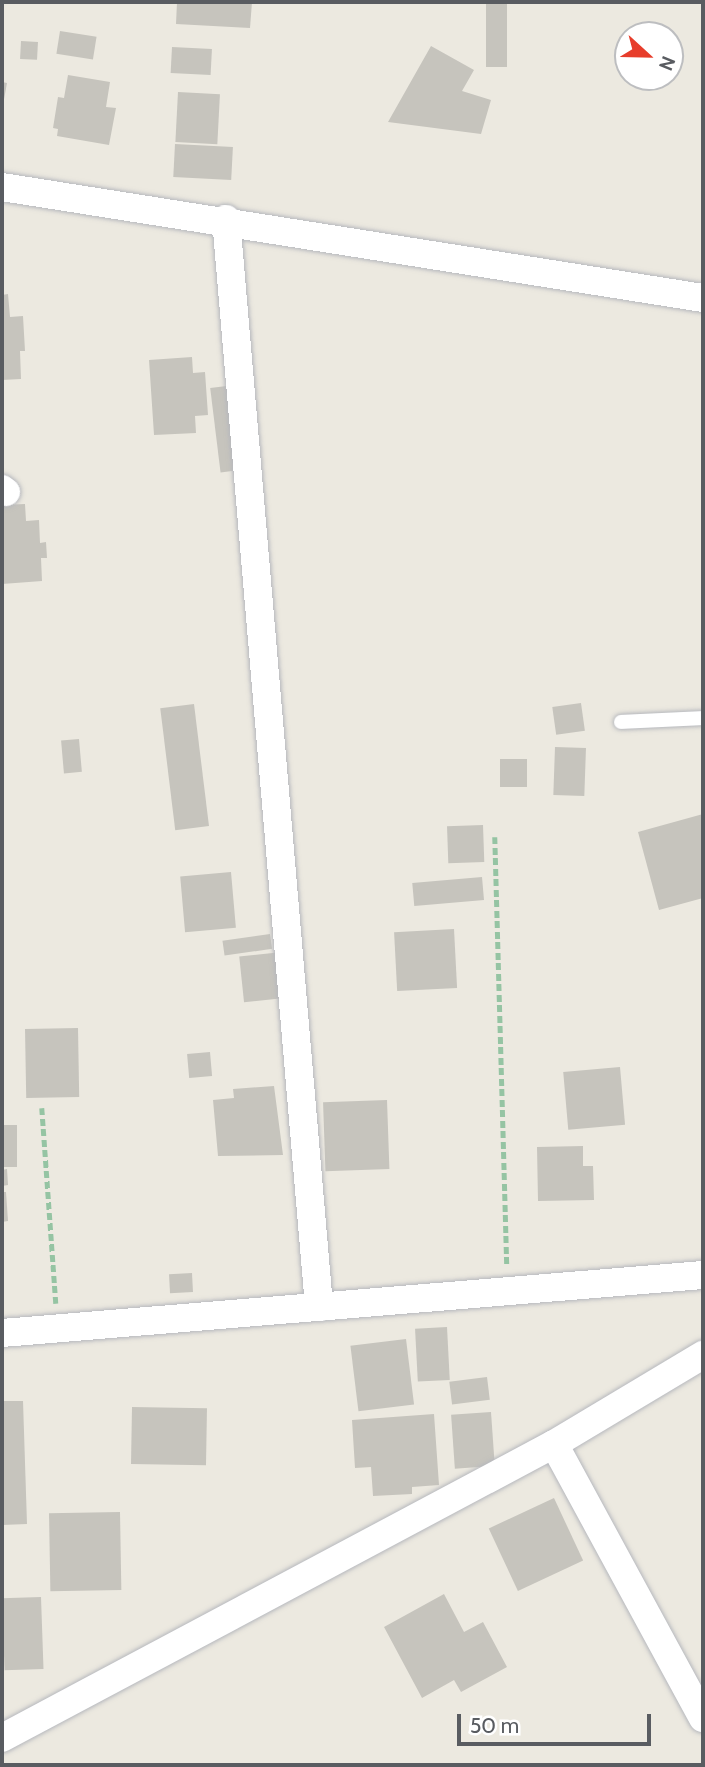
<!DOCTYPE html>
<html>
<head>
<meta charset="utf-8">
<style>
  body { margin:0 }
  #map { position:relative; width:705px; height:1767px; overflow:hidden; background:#ece9e0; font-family:Cabin,sans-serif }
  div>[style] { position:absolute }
  .building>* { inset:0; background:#c6c4bd; transform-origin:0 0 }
  .path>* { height:4.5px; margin-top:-2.25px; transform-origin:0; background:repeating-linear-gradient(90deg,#95c4a3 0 7px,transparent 0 10.5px) }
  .roads { filter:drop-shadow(0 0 2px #b6b8bd) drop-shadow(0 0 2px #b6b8bd) }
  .lane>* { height:14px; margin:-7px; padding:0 7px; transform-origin:7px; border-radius:7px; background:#fff }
  .street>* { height:28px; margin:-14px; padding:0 14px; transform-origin:14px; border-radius:14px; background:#fff }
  span { translate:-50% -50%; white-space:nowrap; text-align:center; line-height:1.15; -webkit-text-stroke:5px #fff; paint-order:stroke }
  .frame { position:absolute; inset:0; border:4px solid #595c61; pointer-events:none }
  .north { position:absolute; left:614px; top:21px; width:70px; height:70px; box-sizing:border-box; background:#fff; border:2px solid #bdbec0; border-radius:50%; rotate:112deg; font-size:19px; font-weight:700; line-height:28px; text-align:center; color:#595c61 }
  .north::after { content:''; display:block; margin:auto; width:24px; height:32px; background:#e73d2b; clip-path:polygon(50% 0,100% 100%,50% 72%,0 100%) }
  .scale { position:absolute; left:457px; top:1714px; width:194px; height:32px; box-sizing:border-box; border:4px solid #595c61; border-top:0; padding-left:9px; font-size:21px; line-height:24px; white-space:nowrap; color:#595c61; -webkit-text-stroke:5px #fff; paint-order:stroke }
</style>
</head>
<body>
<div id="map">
  <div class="building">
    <div style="clip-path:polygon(177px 2px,252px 2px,250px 28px,176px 24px)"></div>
    <div style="left:486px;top:2px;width:21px;height:65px"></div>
    <div style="left:60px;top:31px;width:37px;height:23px;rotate:9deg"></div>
    <div style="left:21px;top:41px;width:17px;height:18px;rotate:3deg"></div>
    <div style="clip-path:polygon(431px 46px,474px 70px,462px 91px,491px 100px,481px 134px,388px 122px)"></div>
    <div style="left:172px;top:47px;width:40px;height:26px;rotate:3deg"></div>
    <div style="clip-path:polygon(68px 75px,110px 82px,106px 107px,116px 108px,109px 145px,57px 136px,58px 129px,53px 128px,58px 97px,64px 98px)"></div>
    <div style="clip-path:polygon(2px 82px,7px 83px,3px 105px,2px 105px)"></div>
    <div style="left:178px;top:92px;width:42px;height:50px;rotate:3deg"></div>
    <div style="left:175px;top:144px;width:58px;height:33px;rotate:3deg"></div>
    <div style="clip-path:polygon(8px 294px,10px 317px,23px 316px,25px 351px,20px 351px,21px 379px,2px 380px,2px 295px)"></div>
    <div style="clip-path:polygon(192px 357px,193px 373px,205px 372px,208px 415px,195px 416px,196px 433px,154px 435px,149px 360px)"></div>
    <div style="left:235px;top:385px;width:85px;height:25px;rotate:83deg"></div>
    <div style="clip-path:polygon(25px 504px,26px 521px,39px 520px,40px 543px,46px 542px,47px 558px,41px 558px,42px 581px,2px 584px,2px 505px)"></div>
    <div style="left:581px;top:703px;width:28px;height:29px;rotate:82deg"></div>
    <div style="left:194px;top:704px;width:123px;height:34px;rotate:83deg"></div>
    <div style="left:79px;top:739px;width:33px;height:18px;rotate:85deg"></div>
    <div style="left:555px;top:747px;width:31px;height:48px;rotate:2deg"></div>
    <div style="left:500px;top:759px;width:27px;height:28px"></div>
    <div style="clip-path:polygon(703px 814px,703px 898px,659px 910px,638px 832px)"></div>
    <div style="left:483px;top:825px;width:37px;height:36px;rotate:88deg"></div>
    <div style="left:231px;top:872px;width:56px;height:51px;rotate:85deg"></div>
    <div style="left:482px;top:877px;width:23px;height:70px;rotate:85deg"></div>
    <div style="left:454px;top:929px;width:59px;height:60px;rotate:87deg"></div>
    <div style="left:270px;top:934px;width:15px;height:48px;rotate:82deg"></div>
    <div style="left:282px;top:952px;width:46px;height:43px;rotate:84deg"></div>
    <div style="left:78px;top:1028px;width:69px;height:53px;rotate:89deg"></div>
    <div style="left:210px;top:1052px;width:24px;height:23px;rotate:85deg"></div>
    <div style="left:620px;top:1067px;width:58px;height:57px;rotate:85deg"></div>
    <div style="clip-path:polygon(274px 1086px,283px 1155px,218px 1156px,213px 1100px,234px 1098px,233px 1089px)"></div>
    <div style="left:387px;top:1100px;width:69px;height:64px;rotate:88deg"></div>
    <div style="left:2px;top:1125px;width:15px;height:42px"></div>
    <div style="clip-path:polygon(583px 1146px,583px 1166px,593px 1166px,594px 1200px,538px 1201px,537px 1147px)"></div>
    <div style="clip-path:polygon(7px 1169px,8px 1185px,2px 1186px,2px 1170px)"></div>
    <div style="clip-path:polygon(2px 1192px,6px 1192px,8px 1221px,2px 1222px)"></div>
    <div style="left:192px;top:1273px;width:19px;height:23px;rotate:87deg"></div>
    <div style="left:447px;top:1327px;width:53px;height:32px;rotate:87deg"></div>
    <div style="left:406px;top:1339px;width:66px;height:56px;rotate:83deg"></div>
    <div style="left:487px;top:1377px;width:23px;height:38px;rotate:83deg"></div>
    <div style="clip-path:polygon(2px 1401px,23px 1401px,27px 1524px,2px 1525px)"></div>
    <div style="left:132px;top:1407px;width:75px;height:57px;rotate:1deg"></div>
    <div style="left:491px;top:1412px;width:54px;height:40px;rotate:86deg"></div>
    <div style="clip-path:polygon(434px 1414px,439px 1485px,412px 1487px,412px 1494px,373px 1496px,371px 1467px,355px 1468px,352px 1420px)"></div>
    <div style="left:554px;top:1498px;width:69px;height:72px;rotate:65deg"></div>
    <div style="left:120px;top:1512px;width:78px;height:71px;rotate:89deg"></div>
    <div style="clip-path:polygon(444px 1594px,464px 1632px,483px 1622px,507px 1667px,461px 1692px,454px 1680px,422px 1698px,384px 1627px)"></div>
    <div style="left:41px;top:1597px;width:72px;height:39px;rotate:88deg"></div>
  </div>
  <div class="path">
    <div style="left:495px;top:837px;width:428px;rotate:88.4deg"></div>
    <div style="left:42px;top:1108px;width:196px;rotate:85.9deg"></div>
  </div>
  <div class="roads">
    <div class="lane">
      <div style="left:621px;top:722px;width:82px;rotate:-2.8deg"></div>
    </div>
    <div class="street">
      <div style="left:2px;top:187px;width:710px;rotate:9deg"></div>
      <div style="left:226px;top:219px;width:1092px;rotate:85.11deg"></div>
      <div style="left:2px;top:489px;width:5px;rotate:37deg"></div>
      <div style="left:2px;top:1333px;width:703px;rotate:-4.73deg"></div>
      <div style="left:554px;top:1444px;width:312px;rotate:61.5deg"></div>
      <div style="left:2px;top:1738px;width:625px;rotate:-28.04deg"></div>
      <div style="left:554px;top:1444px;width:174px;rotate:-30.9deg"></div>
    </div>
  </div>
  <div class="frame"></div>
  <div class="north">N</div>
  <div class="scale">50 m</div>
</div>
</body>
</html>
